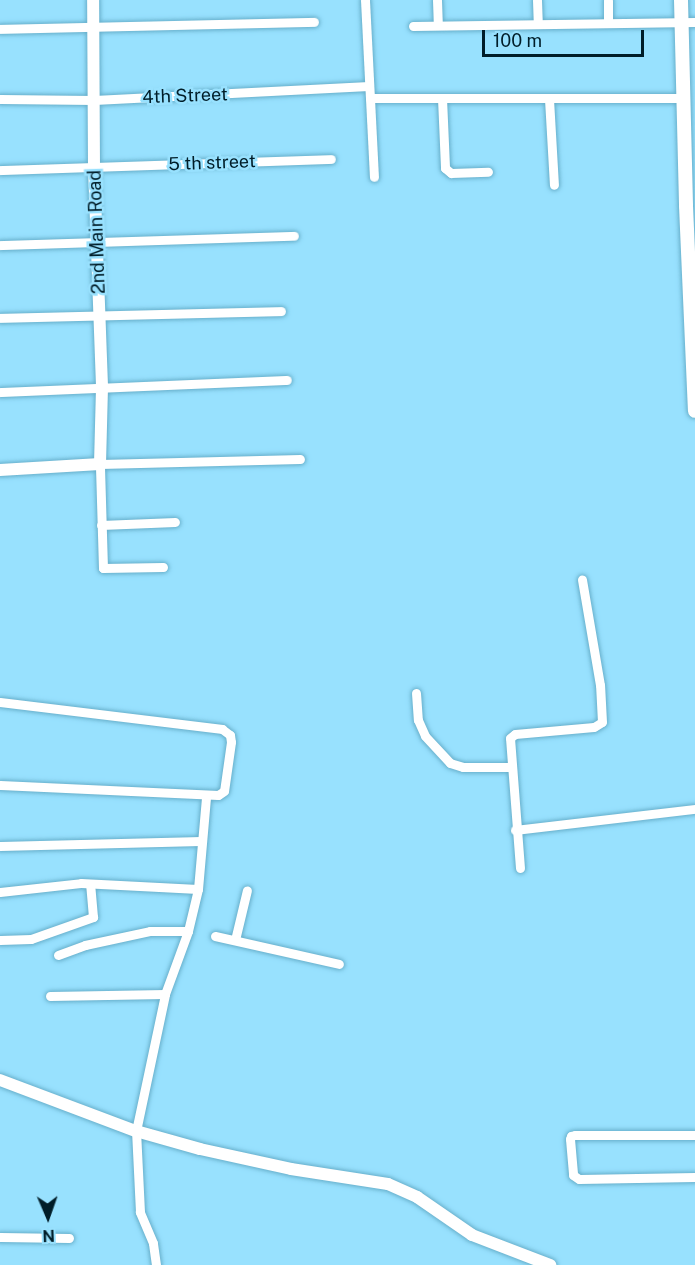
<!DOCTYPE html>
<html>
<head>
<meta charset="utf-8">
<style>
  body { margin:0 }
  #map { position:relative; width:695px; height:1265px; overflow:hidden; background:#98e1fe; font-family:"Public Sans",sans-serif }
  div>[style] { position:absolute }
  .roads { filter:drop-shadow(0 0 2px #67afcb) drop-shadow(0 0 2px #67afcb) }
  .minor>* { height:9px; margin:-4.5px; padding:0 4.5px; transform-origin:4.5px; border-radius:4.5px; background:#fff }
  .tertiary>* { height:12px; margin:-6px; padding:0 6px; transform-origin:6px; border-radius:6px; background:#fff }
  .secondary>* { height:14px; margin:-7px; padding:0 7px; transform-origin:7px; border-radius:7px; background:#fff }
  span { translate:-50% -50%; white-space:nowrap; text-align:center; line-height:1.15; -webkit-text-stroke:5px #98e1fe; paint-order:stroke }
  .street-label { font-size:18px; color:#001d28 }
  .north { position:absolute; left:18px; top:1187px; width:60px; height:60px; -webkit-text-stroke:4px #98e1fe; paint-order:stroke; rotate:178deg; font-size:16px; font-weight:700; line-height:24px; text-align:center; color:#001d28 }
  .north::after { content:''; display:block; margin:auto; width:21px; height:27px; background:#001d28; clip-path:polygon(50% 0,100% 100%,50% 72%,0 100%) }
  .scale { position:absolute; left:482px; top:30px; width:162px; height:27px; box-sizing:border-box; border:3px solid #001d28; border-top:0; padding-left:8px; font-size:18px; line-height:21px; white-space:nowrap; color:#001d28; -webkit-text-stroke:4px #98e1fe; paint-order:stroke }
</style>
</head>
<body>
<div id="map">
  <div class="roads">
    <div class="minor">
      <div style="left:365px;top:0;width:177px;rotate:87.1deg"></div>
      <div style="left:437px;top:0;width:25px;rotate:88deg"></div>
      <div style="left:537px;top:0;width:24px;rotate:88deg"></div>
      <div style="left:608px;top:0;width:22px;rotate:90deg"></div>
      <div style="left:413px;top:26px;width:282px;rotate:-0.8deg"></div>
      <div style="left:0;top:29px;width:314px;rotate:-1.3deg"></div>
      <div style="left:371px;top:98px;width:313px"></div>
      <div style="left:442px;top:98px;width:70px;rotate:87.5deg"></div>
      <div style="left:445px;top:168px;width:8px;rotate:40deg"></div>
      <div style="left:451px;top:173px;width:37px;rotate:-2deg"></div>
      <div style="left:0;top:99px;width:94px;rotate:0.6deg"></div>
      <div style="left:94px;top:100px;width:275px;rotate:-2.9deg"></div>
      <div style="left:549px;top:99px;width:86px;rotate:86.7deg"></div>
      <div style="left:0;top:170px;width:331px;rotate:-1.9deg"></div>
      <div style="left:0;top:245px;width:294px;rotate:-1.8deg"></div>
      <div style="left:0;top:318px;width:281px;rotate:-1.4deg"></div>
      <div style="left:0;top:392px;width:287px;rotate:-2.4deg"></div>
      <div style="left:101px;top:525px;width:74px;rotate:-2.3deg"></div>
      <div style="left:163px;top:567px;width:60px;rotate:179deg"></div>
      <div style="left:103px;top:568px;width:104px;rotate:-91.7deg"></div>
      <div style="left:100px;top:464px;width:200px;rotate:-1.4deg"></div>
      <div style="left:416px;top:693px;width:27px;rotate:86deg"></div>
      <div style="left:418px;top:720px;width:17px;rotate:66deg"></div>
      <div style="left:425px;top:736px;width:37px;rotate:47deg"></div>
      <div style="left:450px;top:763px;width:14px;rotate:17deg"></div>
      <div style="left:463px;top:767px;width:48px"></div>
      <div style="left:0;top:702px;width:224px;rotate:6.9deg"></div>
      <div style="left:222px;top:729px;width:10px;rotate:37deg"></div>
      <div style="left:230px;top:735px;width:7px;rotate:82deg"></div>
      <div style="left:231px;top:742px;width:49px;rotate:98.1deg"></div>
      <div style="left:224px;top:791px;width:7px;rotate:146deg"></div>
      <div style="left:218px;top:795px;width:218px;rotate:-177.4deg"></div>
      <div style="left:515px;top:830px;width:181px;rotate:-6.7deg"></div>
      <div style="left:0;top:846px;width:201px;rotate:-1.4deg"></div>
      <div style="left:520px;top:868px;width:130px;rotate:-94.4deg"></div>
      <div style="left:510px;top:738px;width:6px;rotate:-39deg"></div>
      <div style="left:515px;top:734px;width:79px;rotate:-5.1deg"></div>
      <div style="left:594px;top:727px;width:9px;rotate:-32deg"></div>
      <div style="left:602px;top:722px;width:37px;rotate:-93deg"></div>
      <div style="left:600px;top:685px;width:107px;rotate:-99.7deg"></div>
      <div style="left:0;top:892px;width:81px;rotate:-6.3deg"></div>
      <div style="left:81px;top:883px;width:117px;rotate:2.9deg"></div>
      <div style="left:215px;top:936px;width:127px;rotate:12.7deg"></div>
      <div style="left:0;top:940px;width:31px;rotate:-2deg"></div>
      <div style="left:31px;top:939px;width:66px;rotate:-19.5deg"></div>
      <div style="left:93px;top:917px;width:33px;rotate:-95deg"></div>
      <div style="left:235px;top:940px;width:51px;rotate:-76.5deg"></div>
      <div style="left:58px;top:955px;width:29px;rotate:-20deg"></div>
      <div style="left:85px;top:945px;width:66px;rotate:-12.2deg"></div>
      <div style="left:150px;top:931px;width:38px"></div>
      <div style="left:50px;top:996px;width:115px;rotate:-1deg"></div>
      <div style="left:695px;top:1135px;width:120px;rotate:180deg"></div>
      <div style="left:575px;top:1135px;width:4px;rotate:166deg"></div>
      <div style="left:571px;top:1136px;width:3px;rotate:108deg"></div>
      <div style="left:570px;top:1139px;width:36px;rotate:85deg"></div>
      <div style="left:573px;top:1175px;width:7px;rotate:34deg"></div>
      <div style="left:579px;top:1179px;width:116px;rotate:-1deg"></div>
      <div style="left:0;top:1237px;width:69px;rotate:0.8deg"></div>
      <div style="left:156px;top:1265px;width:22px;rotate:-98deg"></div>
      <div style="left:153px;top:1243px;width:34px;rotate:-113deg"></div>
      <div style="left:140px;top:1212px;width:81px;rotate:-92.8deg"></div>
      <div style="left:136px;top:1131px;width:140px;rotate:-78deg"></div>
      <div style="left:165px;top:994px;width:67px;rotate:-69.9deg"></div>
      <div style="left:188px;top:931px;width:43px;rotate:-76.6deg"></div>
      <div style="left:198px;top:889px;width:92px;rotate:-85deg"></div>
    </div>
    <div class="tertiary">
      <div style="left:0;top:470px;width:100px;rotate:-3.4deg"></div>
      <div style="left:100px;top:464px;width:78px;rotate:-88.5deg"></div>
      <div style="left:102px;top:386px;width:218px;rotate:-92.1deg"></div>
      <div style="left:94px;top:168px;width:168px;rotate:-90.3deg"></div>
      <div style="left:0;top:1080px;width:145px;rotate:20.6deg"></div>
      <div style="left:136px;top:1131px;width:66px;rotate:15.7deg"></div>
      <div style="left:200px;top:1149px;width:93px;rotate:12.4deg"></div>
      <div style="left:291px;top:1169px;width:98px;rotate:8.8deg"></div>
      <div style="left:388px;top:1184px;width:32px;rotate:24deg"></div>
      <div style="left:417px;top:1197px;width:67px;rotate:34.6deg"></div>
      <div style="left:472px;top:1235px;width:84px;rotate:21deg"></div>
    </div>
    <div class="secondary">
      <div style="left:681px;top:0;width:206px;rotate:88.6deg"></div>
      <div style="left:686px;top:206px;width:205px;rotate:87.5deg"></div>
    </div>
  </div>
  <div class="street-label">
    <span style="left:185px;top:96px;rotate:-2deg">4th Street</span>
    <span style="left:212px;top:163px;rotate:-2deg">5 th street</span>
    <span style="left:97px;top:232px;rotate:-92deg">2nd Main Road</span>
  </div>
  <div class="north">N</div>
  <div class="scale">100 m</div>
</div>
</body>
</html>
